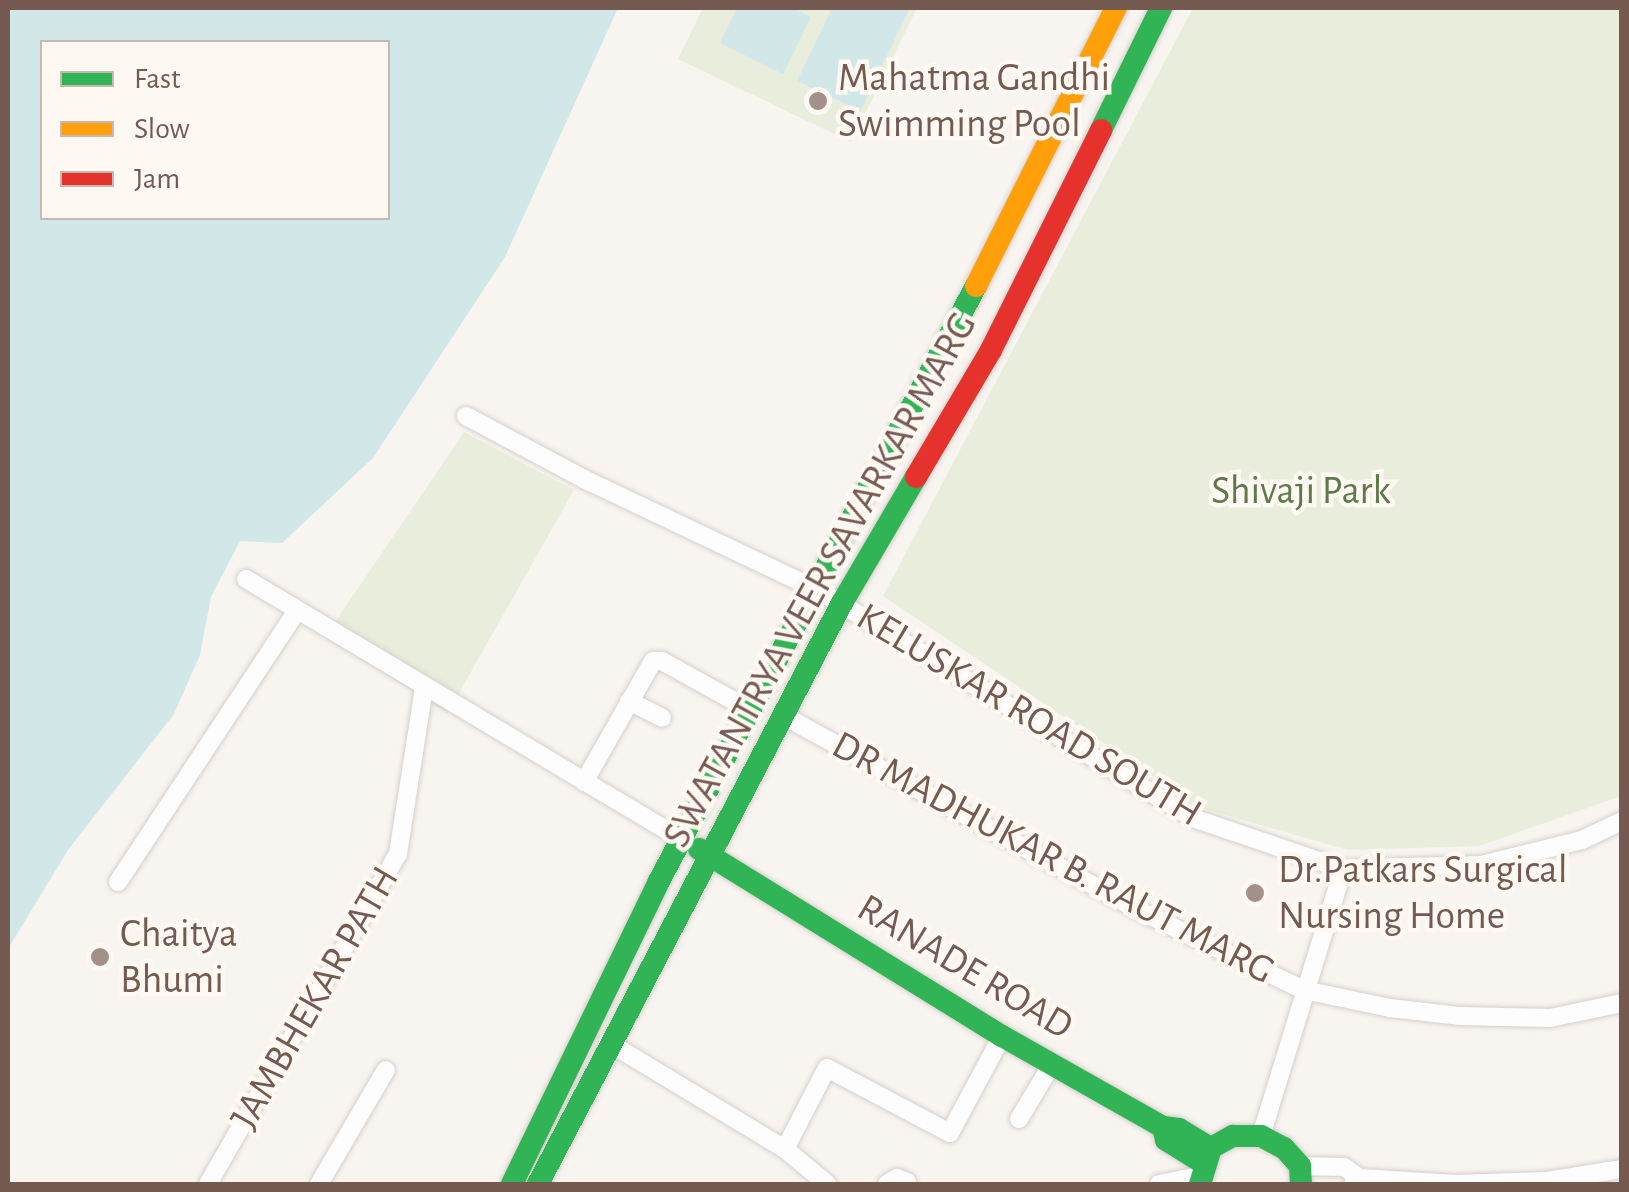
<!DOCTYPE html>
<html>
<head>
<meta charset="utf-8">
<style>
  body { margin:0 }
  #map { position:relative; width:1629px; height:1192px; overflow:hidden; background:#f8f4f0; font-family:"Alegreya Sans",sans-serif }
  div>[style] { position:absolute }
  .green>* { inset:0; background:#e8eddc }
  .water>* { inset:0; background:#d2e8e8 }
  .roads { filter:drop-shadow(0 0 2px #d6d0cb) drop-shadow(0 0 2px #d6d0cb) }
  .street>* { height:18px; margin:-9px; padding:0 9px; transform-origin:9px; border-radius:9px; background:#fefdfd }
  .fast>* { height:22px; margin:-11px; padding:0 11px; transform-origin:11px; border-radius:11px; background:#30b455 }
  .slow>* { height:22px; margin:-11px; padding:0 11px; transform-origin:11px; border-radius:11px; background:#ff9f0a }
  .jam>* { height:22px; margin:-11px; padding:0 11px; transform-origin:11px; border-radius:11px; background:#e5322d }
  .dots>* { width:28px; height:28px; translate:-50% -50%; box-sizing:border-box; border:5px solid #fef8f3; border-radius:50% }
  span { translate:-50% -50%; white-space:nowrap; text-align:center; line-height:1.15; -webkit-text-stroke:9px #fef8f3; paint-order:stroke }
  .poi-label { font-size:40px; color:#755a51 }
  .left { translate:0 -50%; text-align:left }
  .park-label { font-size:40px; color:#5e794a }
  .street-label { font-size:40px; color:#755a51 }
  .frame { position:absolute; inset:0; border:10px solid #755a51; pointer-events:none }
  .legend { position:absolute; left:40px; top:40px; width:350px; height:180px; box-sizing:border-box; background:#fef8f3; border:2px solid #c7b9b2; margin:0; padding:12px 18px; list-style:none; font-size:30px; color:#755a51 }
  .legend li { display:flex; align-items:center; gap:20px; height:50px }
  .legend b { width:50px; border:2px solid #c7b9b2 }
</style>
</head>
<body>
<div id="map">
  <div class="green">
    <div style="clip-path:polygon(703px 8px,917px 8px,851px 142px,678px 59px)"></div>
    <div style="clip-path:polygon(1193px 8px,1621px 8px,1621px 796px,1479px 846px,1348px 850px,1201px 808px,883px 596px)"></div>
    <div style="clip-path:polygon(464px 432px,574px 490px,447px 714px,327px 634px)"></div>
  </div>
  <div class="water">
    <div style="clip-path:polygon(evenodd,8px 8px,618px 8px,505px 257px,373px 458px,282px 543px,240px 541px,211px 597px,200px 655px,174px 714px,68px 850px,8px 949px,8px 8px,42px 42px,388px 42px,388px 218px,42px 218px,42px 42px)"></div>
    <div style="clip-path:polygon(737px 8px,793px 8px,811px 17px,783px 74px,720px 43px)"></div>
    <div style="clip-path:polygon(832px 8px,910px 8px,860px 111px,797px 81px)"></div>
  </div>
  <div class="roads">
    <div class="street">
      <div style="left:466px;top:416px;width:136px;rotate:28.1deg"></div>
      <div style="left:586px;top:480px;width:257px;rotate:25.4deg"></div>
      <div style="left:818px;top:590px;width:439px;rotate:31.3deg"></div>
      <div style="left:1193px;top:818px;width:158px;rotate:18.8deg"></div>
      <div style="left:1343px;top:869px;width:138px;rotate:-1.7deg"></div>
      <div style="left:1481px;top:865px;width:104px;rotate:-13.9deg"></div>
      <div style="left:1582px;top:840px;width:44px;rotate:-25.4deg"></div>
      <div style="left:246px;top:579px;width:509px;rotate:30.85deg"></div>
      <div style="left:629px;top:701px;width:37px;rotate:27deg"></div>
      <div style="left:784px;top:716px;width:415px;rotate:28.7deg"></div>
      <div style="left:1148px;top:915px;width:173px;rotate:25.7deg"></div>
      <div style="left:1304px;top:990px;width:88px;rotate:11.8deg"></div>
      <div style="left:1390px;top:1008px;width:69px;rotate:6.6deg"></div>
      <div style="left:1459px;top:1016px;width:91px;rotate:1.3deg"></div>
      <div style="left:1550px;top:1018px;width:74px;rotate:-11.8deg"></div>
      <div style="left:584px;top:782px;width:139px;rotate:-60.3deg"></div>
      <div style="left:653px;top:661px;width:9px"></div>
      <div style="left:662px;top:661px;width:103px;rotate:29.1deg"></div>
      <div style="left:118px;top:882px;width:325px;rotate:-56.6deg"></div>
      <div style="left:608px;top:1042px;width:207px;rotate:31.2deg"></div>
      <div style="left:785px;top:1149px;width:55px;rotate:39.8deg"></div>
      <div style="left:1019px;top:1119px;width:64px;rotate:-59deg"></div>
      <div style="left:1261px;top:1136px;width:279px;rotate:-72.9deg"></div>
      <div style="left:785px;top:1149px;width:91px;rotate:-62.6deg"></div>
      <div style="left:827px;top:1068px;width:139px;rotate:27.9deg"></div>
      <div style="left:950px;top:1133px;width:110px;rotate:-61.8deg"></div>
      <div style="left:1300px;top:1166px;width:44px;rotate:1.3deg"></div>
      <div style="left:1344px;top:1167px;width:19px;rotate:35deg"></div>
      <div style="left:208px;top:1184px;width:381px;rotate:-60.1deg"></div>
      <div style="left:398px;top:854px;width:168px;rotate:-81.1deg"></div>
      <div style="left:319px;top:1184px;width:132px;rotate:-59.6deg"></div>
      <div style="left:887px;top:1184px;width:12px;rotate:-31deg"></div>
      <div style="left:897px;top:1178px;width:11px;rotate:22deg"></div>
      <div style="left:1159px;top:1184px;width:41px;rotate:-11.3deg"></div>
      <div style="left:1353px;top:1184px;width:9px;rotate:-41deg"></div>
      <div style="left:1360px;top:1178px;width:95px;rotate:3.6deg"></div>
      <div style="left:1455px;top:1184px;width:92px;rotate:-1.9deg"></div>
      <div style="left:1547px;top:1181px;width:76px;rotate:-9.1deg"></div>
    </div>
    <div class="fast">
      <div style="left:1101px;top:130px;width:136px;rotate:-63.8deg"></div>
      <div style="left:699px;top:849px;width:356px;rotate:31.7deg"></div>
      <div style="left:1002px;top:1036px;width:185px;rotate:29.5deg"></div>
      <div style="left:1163px;top:1127px;width:16px;rotate:7deg"></div>
      <div style="left:1179px;top:1129px;width:37px;rotate:31deg"></div>
      <div style="left:1163px;top:1127px;width:13px;rotate:77deg"></div>
      <div style="left:1166px;top:1140px;width:44px;rotate:31.9deg"></div>
      <div style="left:512px;top:1184px;width:337px;rotate:-64.1deg"></div>
      <div style="left:659px;top:881px;width:674px;rotate:-61.95deg"></div>
      <div style="left:538px;top:1184px;width:656px;rotate:-62.38deg"></div>
      <div style="left:842px;top:603px;width:146px;rotate:-59.6deg"></div>
      <div style="left:1200px;top:1184px;width:38px;rotate:-73deg"></div>
      <div style="left:1211px;top:1148px;width:25px;rotate:-29deg"></div>
      <div style="left:1233px;top:1136px;width:28px"></div>
      <div style="left:1261px;top:1136px;width:26px;rotate:28deg"></div>
      <div style="left:1284px;top:1148px;width:24px;rotate:48deg"></div>
      <div style="left:1300px;top:1166px;width:18px;rotate:87deg"></div>
    </div>
    <div class="slow">
      <div style="left:976px;top:286px;width:311px;rotate:-63.3deg"></div>
    </div>
    <div class="jam">
      <div style="left:916px;top:477px;width:147px;rotate:-59.4deg"></div>
      <div style="left:991px;top:350px;width:246px;rotate:-63.4deg"></div>
    </div>
  </div>
  <div class="dots">
    <div style="left:818px;top:101px;background:#a39089"></div>
    <div style="left:1255px;top:893px;background:#a39089"></div>
    <div style="left:100px;top:957px;background:#a39089"></div>
  </div>
  <div class="poi-label">
    <span class="left" style="left:838px;top:101px">Mahatma Gandhi<br>Swimming Pool</span>
    <span class="left" style="left:1278px;top:893px">Dr.Patkars Surgical<br>Nursing Home</span>
    <span class="left" style="left:120px;top:957px">Chaitya<br>Bhumi</span>
  </div>
  <div class="park-label">
    <span style="left:1301px;top:491px">Shivaji Park</span>
  </div>
  <div class="street-label">
    <span style="left:820px;top:580px;rotate:-61deg">SWATANTRYA VEER SAVARKAR MARG</span>
    <span style="left:1029px;top:715px;rotate:31deg">KELUSKAR ROAD SOUTH</span>
    <span style="left:1053px;top:858px;rotate:28deg">DR MADHUKAR B. RAUT MARG</span>
    <span style="left:965px;top:967px;rotate:31deg">RANADE ROAD</span>
    <span style="left:315px;top:998px;rotate:-60deg">JAMBHEKAR PATH</span>
  </div>
  <div class="frame"></div>
  <ul class="legend">
  <li><b style="height:12px;background:#30b455"></b>Fast</li>
  <li><b style="height:12px;background:#ff9f0a"></b>Slow</li>
  <li><b style="height:12px;background:#e5322d"></b>Jam</li>
  </ul>
</div>
</body>
</html>
